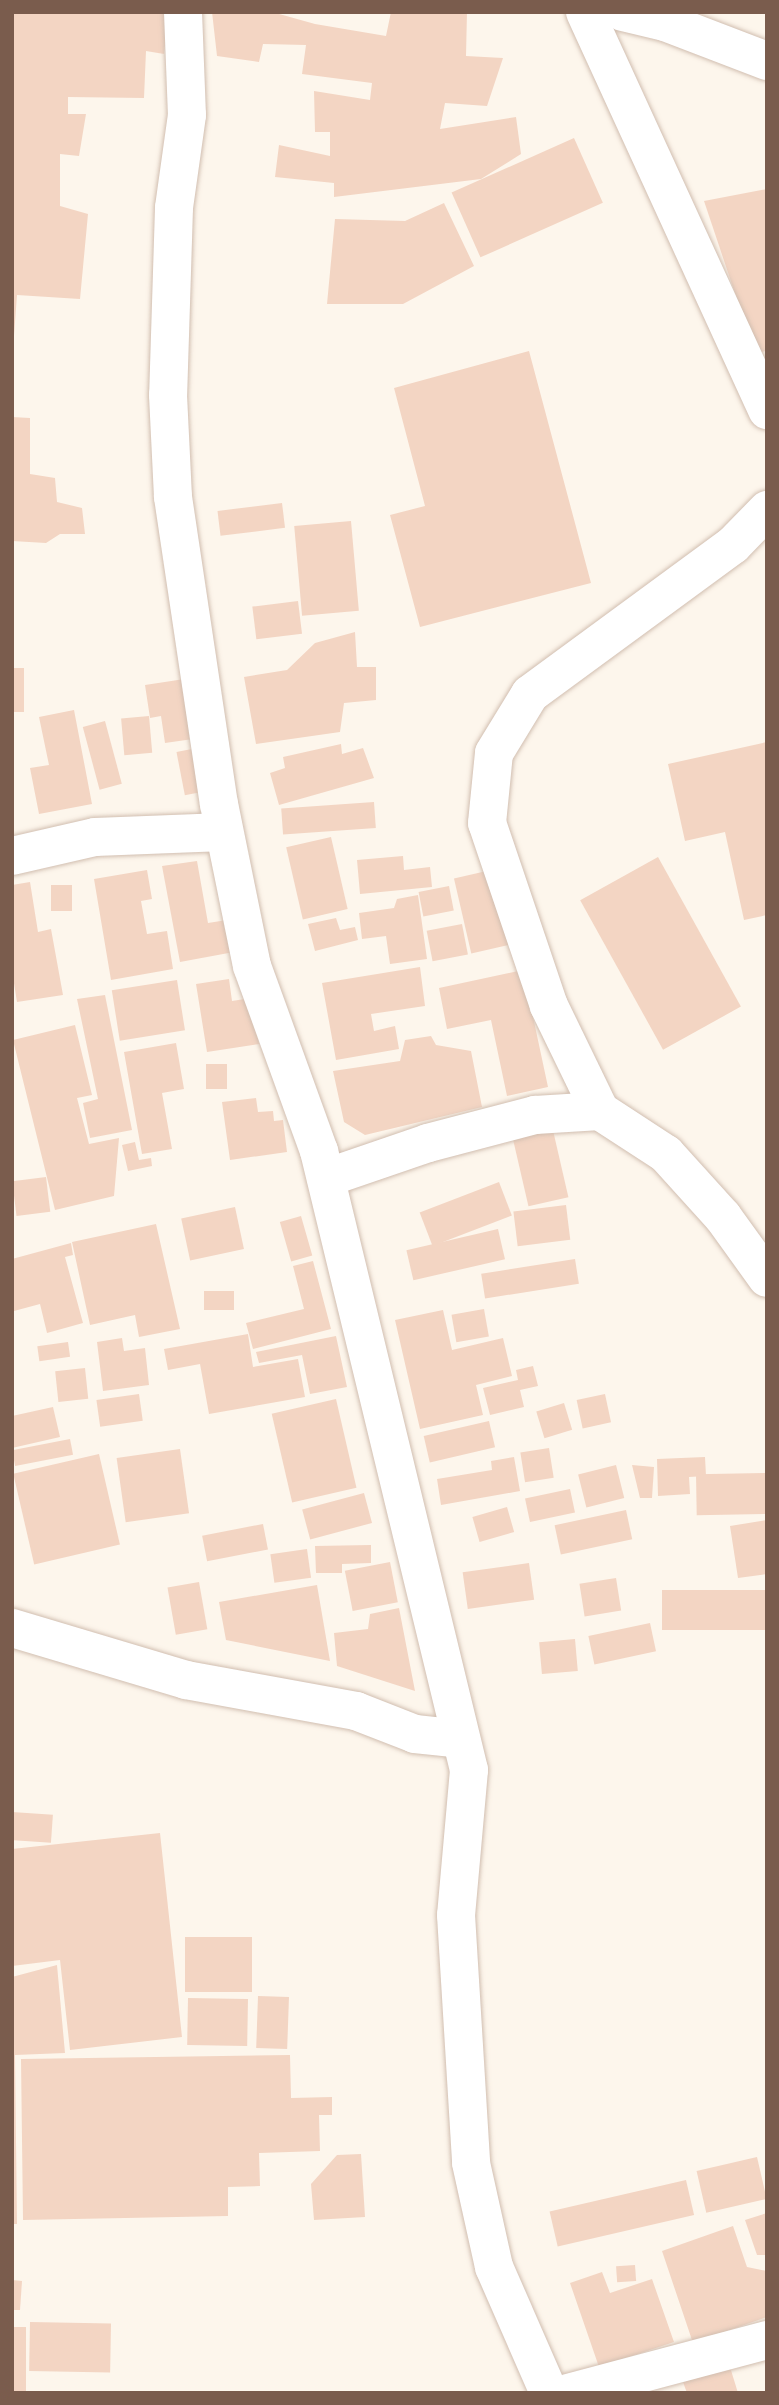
<!DOCTYPE html>
<html>
<head>
<meta charset="utf-8">
<style>
  body { margin:0 }
  #map { position:relative; width:779px; height:2405px; overflow:hidden; background:#fdf6ec; font-family:Quicksand,sans-serif }
  div>[style] { position:absolute }
  .building>* { inset:0; background:#f3d5c3; transform-origin:0 0 }
  .roads { filter:drop-shadow(0 0 2px #d1beb0) drop-shadow(0 0 2px #d1beb0) }
  .minor>* { height:38px; margin:-19px; padding:0 19px; transform-origin:19px; border-radius:19px; background:#fff }
  span { translate:-50% -50%; white-space:nowrap; text-align:center; line-height:1.15; -webkit-text-stroke:7px #fffaf3; paint-order:stroke }
  .frame { position:absolute; inset:0; border:14px solid #7a5c4d; pointer-events:none }
</style>
</head>
<body>
<div id="map">
  <div class="building">
    <div style="clip-path:polygon(12px 12px,165px 12px,168px 15px,164px 54px,146px 51px,144px 98px,68px 97px,68px 114px,86px 114px,79px 156px,60px 154px,60px 206px,88px 214px,80px 299px,17px 295px,14px 336px)"></div>
    <div style="clip-path:polygon(212px 12px,272px 12px,315px 24px,386px 36px,391px 12px,467px 12px,466px 56px,503px 58px,487px 106px,445px 103px,440px 129px,516px 117px,521px 154px,481px 179px,334px 197px,334px 183px,275px 177px,279px 145px,330px 156px,330px 132px,315px 132px,314px 91px,370px 100px,372px 83px,302px 74px,306px 45px,263px 44px,259px 62px,217px 56px)"></div>
    <div style="left:574px;top:138px;width:71px;height:134px;rotate:66deg"></div>
    <div style="clip-path:polygon(767px 189px,767px 351px,755px 353px,704px 201px)"></div>
    <div style="clip-path:polygon(444px 203px,474px 266px,403px 304px,327px 304px,335px 219px,405px 221px)"></div>
    <div style="clip-path:polygon(529px 351px,591px 583px,420px 627px,390px 515px,425px 506px,394px 388px)"></div>
    <div style="clip-path:polygon(12px 417px,30px 418px,30px 474px,55px 478px,57px 502px,82px 508px,85px 534px,60px 534px,46px 543px,12px 541px)"></div>
    <div style="left:282px;top:503px;width:25px;height:65px;rotate:83deg"></div>
    <div style="left:351px;top:521px;width:90px;height:57px;rotate:85deg"></div>
    <div style="left:298px;top:601px;width:33px;height:46px;rotate:83deg"></div>
    <div style="clip-path:polygon(355px 632px,357px 667px,376px 667px,376px 700px,344px 703px,340px 732px,256px 744px,244px 677px,287px 670px,315px 643px)"></div>
    <div style="left:12px;top:668px;width:12px;height:44px"></div>
    <div style="clip-path:polygon(191px 678px,200px 738px,165px 743px,161px 716px,150px 718px,145px 685px)"></div>
    <div style="clip-path:polygon(74px 710px,92px 804px,39px 814px,30px 768px,49px 765px,39px 717px)"></div>
    <div style="left:149px;top:716px;width:37px;height:28px;rotate:85deg"></div>
    <div style="left:105px;top:721px;width:65px;height:23px;rotate:75deg"></div>
    <div style="clip-path:polygon(767px 742px,767px 915px,744px 920px,725px 832px,685px 841px,668px 764px)"></div>
    <div style="clip-path:polygon(341px 744px,342px 754px,363px 748px,374px 778px,279px 805px,270px 773px,285px 768px,283px 757px)"></div>
    <div style="left:202px;top:747px;width:44px;height:26px;rotate:79deg"></div>
    <div style="left:374px;top:802px;width:26px;height:93px;rotate:86deg"></div>
    <div style="left:331px;top:837px;width:74px;height:46px;rotate:77deg"></div>
    <div style="clip-path:polygon(403px 856px,404px 870px,430px 867px,432px 887px,360px 894px,357px 860px)"></div>
    <div style="left:658px;top:857px;width:171px;height:89px;rotate:61deg"></div>
    <div style="clip-path:polygon(197px 861px,208px 923px,227px 920px,234px 952px,180px 962px,162px 866px)"></div>
    <div style="clip-path:polygon(147px 870px,152px 899px,141px 901px,147px 934px,167px 931px,173px 969px,111px 980px,94px 879px)"></div>
    <div style="left:491px;top:870px;width:77px;height:38px;rotate:77deg"></div>
    <div style="clip-path:polygon(30px 882px,38px 932px,51px 929px,63px 995px,17px 1002px,12px 971px,12px 885px)"></div>
    <div style="left:51px;top:885px;width:21px;height:26px"></div>
    <div style="left:449px;top:886px;width:25px;height:31px;rotate:79deg"></div>
    <div style="clip-path:polygon(418px 895px,427px 959px,390px 964px,386px 936px,362px 939px,359px 913px,394px 908px,397px 899px)"></div>
    <div style="clip-path:polygon(336px 918px,340px 930px,355px 927px,358px 940px,315px 951px,308px 924px)"></div>
    <div style="left:462px;top:924px;width:31px;height:36px;rotate:79deg"></div>
    <div style="clip-path:polygon(420px 967px,425px 1006px,371px 1014px,374px 1031px,395px 1026px,399px 1049px,336px 1060px,322px 983px)"></div>
    <div style="clip-path:polygon(523px 970px,548px 1087px,507px 1096px,491px 1020px,447px 1029px,439px 988px)"></div>
    <div style="clip-path:polygon(229px 979px,232px 1001px,251px 998px,259px 1044px,207px 1052px,196px 984px)"></div>
    <div style="left:177px;top:980px;width:51px;height:66px;rotate:81deg"></div>
    <div style="clip-path:polygon(105px 995px,132px 1130px,90px 1138px,83px 1103px,98px 1099px,77px 999px)"></div>
    <div style="clip-path:polygon(75px 1025px,92px 1095px,77px 1098px,89px 1144px,119px 1138px,114px 1196px,55px 1210px,13px 1040px)"></div>
    <div style="clip-path:polygon(431px 1036px,436px 1045px,471px 1051px,482px 1107px,365px 1135px,344px 1122px,333px 1071px,400px 1061px,405px 1040px)"></div>
    <div style="clip-path:polygon(176px 1043px,184px 1089px,162px 1093px,172px 1149px,142px 1154px,124px 1052px)"></div>
    <div style="left:206px;top:1064px;width:21px;height:25px"></div>
    <div style="clip-path:polygon(256px 1098px,258px 1112px,273px 1111px,274px 1121px,283px 1120px,287px 1152px,230px 1160px,222px 1102px)"></div>
    <div style="left:552px;top:1126px;width:73px;height:41px;rotate:77deg"></div>
    <div style="clip-path:polygon(135px 1142px,139px 1160px,151px 1158px,152px 1166px,128px 1171px,122px 1145px)"></div>
    <div style="left:46px;top:1177px;width:35px;height:34px;rotate:83deg"></div>
    <div style="left:499px;top:1182px;width:36px;height:85px;rotate:69deg"></div>
    <div style="left:566px;top:1205px;width:35px;height:53px;rotate:83deg"></div>
    <div style="left:235px;top:1207px;width:43px;height:55px;rotate:78deg"></div>
    <div style="left:301px;top:1216px;width:41px;height:22px;rotate:74deg"></div>
    <div style="clip-path:polygon(156px 1224px,180px 1329px,139px 1337px,135px 1315px,90px 1325px,72px 1242px)"></div>
    <div style="left:498px;top:1229px;width:31px;height:94px;rotate:77deg"></div>
    <div style="clip-path:polygon(71px 1243px,73px 1255px,65px 1257px,83px 1323px,47px 1333px,40px 1304px,14px 1311px,12px 1259px)"></div>
    <div style="left:575px;top:1259px;width:25px;height:95px;rotate:81deg"></div>
    <div style="clip-path:polygon(313px 1261px,331px 1329px,253px 1349px,246px 1323px,304px 1309px,293px 1266px)"></div>
    <div style="left:234px;top:1291px;width:19px;height:30px;rotate:90deg"></div>
    <div style="left:484px;top:1309px;width:28px;height:33px;rotate:80deg"></div>
    <div style="clip-path:polygon(443px 1310px,452px 1350px,503px 1338px,512px 1376px,476px 1385px,483px 1415px,420px 1429px,395px 1320px)"></div>
    <div style="clip-path:polygon(248px 1334px,253px 1367px,298px 1359px,305px 1397px,209px 1414px,200px 1364px,168px 1370px,164px 1349px)"></div>
    <div style="clip-path:polygon(336px 1336px,347px 1387px,310px 1394px,302px 1355px,259px 1363px,256px 1352px)"></div>
    <div style="clip-path:polygon(122px 1338px,124px 1351px,145px 1348px,149px 1385px,103px 1391px,97px 1342px)"></div>
    <div style="left:68px;top:1342px;width:15px;height:31px;rotate:82deg"></div>
    <div style="clip-path:polygon(533px 1366px,538px 1386px,520px 1390px,524px 1407px,490px 1415px,483px 1388px,518px 1380px,516px 1370px)"></div>
    <div style="left:85px;top:1368px;width:31px;height:30px;rotate:84deg"></div>
    <div style="left:139px;top:1394px;width:27px;height:43px;rotate:82deg"></div>
    <div style="left:605px;top:1394px;width:29px;height:29px;rotate:78deg"></div>
    <div style="left:336px;top:1399px;width:91px;height:66px;rotate:77deg"></div>
    <div style="left:564px;top:1403px;width:28px;height:29px;rotate:73deg"></div>
    <div style="clip-path:polygon(53px 1407px,60px 1437px,12px 1448px,12px 1416px)"></div>
    <div style="left:489px;top:1421px;width:27px;height:67px;rotate:77deg"></div>
    <div style="left:70px;top:1439px;width:16px;height:59px;rotate:79deg"></div>
    <div style="left:549px;top:1448px;width:30px;height:29px;rotate:81deg"></div>
    <div style="left:180px;top:1449px;width:65px;height:64px;rotate:82deg"></div>
    <div style="left:99px;top:1454px;width:93px;height:88px;rotate:77deg"></div>
    <div style="clip-path:polygon(514px 1457px,520px 1491px,441px 1505px,437px 1479px,492px 1470px,491px 1461px)"></div>
    <div style="clip-path:polygon(705px 1457px,706px 1476px,689px 1477px,690px 1494px,658px 1496px,657px 1459px)"></div>
    <div style="left:616px;top:1465px;width:34px;height:39px;rotate:76deg"></div>
    <div style="clip-path:polygon(632px 1465px,654px 1467px,652px 1498px,640px 1498px)"></div>
    <div style="left:766px;top:1473px;width:41px;height:70px;rotate:89deg"></div>
    <div style="left:570px;top:1489px;width:24px;height:46px;rotate:78deg"></div>
    <div style="left:364px;top:1493px;width:31px;height:64px;rotate:75deg"></div>
    <div style="left:507px;top:1507px;width:26px;height:36px;rotate:74deg"></div>
    <div style="left:626px;top:1510px;width:30px;height:73px;rotate:78deg"></div>
    <div style="clip-path:polygon(767px 1520px,767px 1574px,738px 1578px,730px 1526px)"></div>
    <div style="left:263px;top:1524px;width:26px;height:62px;rotate:79deg"></div>
    <div style="clip-path:polygon(371px 1545px,371px 1563px,342px 1564px,342px 1573px,316px 1573px,315px 1546px)"></div>
    <div style="left:307px;top:1549px;width:29px;height:37px;rotate:82deg"></div>
    <div style="left:390px;top:1562px;width:41px;height:46px;rotate:79deg"></div>
    <div style="left:529px;top:1563px;width:37px;height:67px;rotate:82deg"></div>
    <div style="left:616px;top:1578px;width:33px;height:37px;rotate:81deg"></div>
    <div style="left:199px;top:1582px;width:48px;height:32px;rotate:80deg"></div>
    <div style="clip-path:polygon(317px 1585px,330px 1661px,226px 1640px,219px 1602px)"></div>
    <div style="left:767px;top:1590px;width:40px;height:105px;rotate:90deg"></div>
    <div style="clip-path:polygon(399px 1608px,415px 1691px,337px 1666px,334px 1633px,368px 1629px,370px 1614px)"></div>
    <div style="left:650px;top:1623px;width:29px;height:63px;rotate:78deg"></div>
    <div style="left:575px;top:1639px;width:32px;height:36px;rotate:85deg"></div>
    <div style="left:12px;top:1812px;width:41px;height:28px;rotate:4deg"></div>
    <div style="clip-path:polygon(160px 1833px,182px 2037px,70px 2050px,60px 1960px,12px 1966px,12px 1849px)"></div>
    <div style="left:252px;top:1937px;width:55px;height:67px;rotate:90deg"></div>
    <div style="clip-path:polygon(57px 1965px,65px 2053px,15px 2055px,17px 2224px,12px 2224px,12px 1977px)"></div>
    <div style="left:258px;top:1996px;width:31px;height:52px;rotate:2deg"></div>
    <div style="left:188px;top:1998px;width:60px;height:47px;rotate:1deg"></div>
    <div style="clip-path:polygon(290px 2055px,291px 2098px,332px 2097px,332px 2115px,319px 2115px,320px 2151px,259px 2153px,260px 2186px,228px 2187px,228px 2216px,23px 2220px,21px 2059px)"></div>
    <div style="clip-path:polygon(361px 2154px,365px 2217px,314px 2220px,311px 2184px,337px 2155px)"></div>
    <div style="left:757px;top:2157px;width:43px;height:62px;rotate:77deg"></div>
    <div style="left:686px;top:2180px;width:36px;height:140px;rotate:77deg"></div>
    <div style="clip-path:polygon(767px 2213px,767px 2255px,757px 2255px,745px 2220px)"></div>
    <div style="clip-path:polygon(733px 2226px,747px 2267px,767px 2271px,767px 2317px,693px 2343px,662px 2251px)"></div>
    <div style="left:635px;top:2265px;width:16px;height:19px;rotate:86deg"></div>
    <div style="clip-path:polygon(602px 2272px,610px 2293px,652px 2279px,674px 2342px,599px 2367px,570px 2283px)"></div>
    <div style="clip-path:polygon(12px 2280px,22px 2281px,20px 2310px,12px 2310px)"></div>
    <div style="left:30px;top:2322px;width:81px;height:49px;rotate:1deg"></div>
    <div style="left:12px;top:2327px;width:14px;height:66px"></div>
    <div style="clip-path:polygon(730px 2367px,738px 2393px,687px 2393px,683px 2382px)"></div>
  </div>
  <div class="roads">
    <div class="minor">
      <div style="left:183px;top:12px;width:103px;rotate:87.8deg"></div>
      <div style="left:187px;top:115px;width:94px;rotate:98deg"></div>
      <div style="left:174px;top:208px;width:187px;rotate:91.8deg"></div>
      <div style="left:168px;top:395px;width:102px;rotate:87.2deg"></div>
      <div style="left:173px;top:497px;width:310px;rotate:81.5deg"></div>
      <div style="left:219px;top:804px;width:165px;rotate:78.5deg"></div>
      <div style="left:252px;top:966px;width:197px;rotate:70.1deg"></div>
      <div style="left:319px;top:1151px;width:637px;rotate:76.38deg"></div>
      <div style="left:469px;top:1770px;width:146px;rotate:95.1deg"></div>
      <div style="left:456px;top:1915px;width:248px;rotate:86.5deg"></div>
      <div style="left:471px;top:2163px;width:107px;rotate:77.5deg"></div>
      <div style="left:494px;top:2267px;width:137px;rotate:66.4deg"></div>
      <div style="left:585px;top:12px;width:438px;rotate:65.4deg"></div>
      <div style="left:623px;top:12px;width:43px;rotate:13.4deg"></div>
      <div style="left:665px;top:22px;width:109px;rotate:20.9deg"></div>
      <div style="left:12px;top:856px;width:85px;rotate:-12.9deg"></div>
      <div style="left:95px;top:837px;width:129px;rotate:-2.2deg"></div>
      <div style="left:600px;top:1111px;width:117px;rotate:-115.9deg"></div>
      <div style="left:549px;top:1006px;width:193px;rotate:-108.7deg"></div>
      <div style="left:487px;top:823px;width:70px;rotate:-84.3deg"></div>
      <div style="left:494px;top:753px;width:69px;rotate:-58.6deg"></div>
      <div style="left:530px;top:694px;width:252px;rotate:-36.3deg"></div>
      <div style="left:733px;top:545px;width:49px;rotate:-45.8deg"></div>
      <div style="left:326px;top:1178px;width:108px;rotate:-18.9deg"></div>
      <div style="left:428px;top:1143px;width:111px;rotate:-14.7deg"></div>
      <div style="left:535px;top:1115px;width:65px;rotate:-3.5deg"></div>
      <div style="left:600px;top:1111px;width:79px;rotate:33.1deg"></div>
      <div style="left:666px;top:1154px;width:85px;rotate:47.9deg"></div>
      <div style="left:723px;top:1217px;width:75px;rotate:54.2deg"></div>
      <div style="left:12px;top:1628px;width:182px;rotate:16.6deg"></div>
      <div style="left:186px;top:1680px;width:173px;rotate:10.3deg"></div>
      <div style="left:356px;top:1711px;width:63px;rotate:21.3deg"></div>
      <div style="left:415px;top:1734px;width:46px;rotate:6.2deg"></div>
      <div style="left:568px;top:2393px;width:206px;rotate:-14.9deg"></div>
    </div>
  </div>
  <div class="frame"></div>
</div>
</body>
</html>
